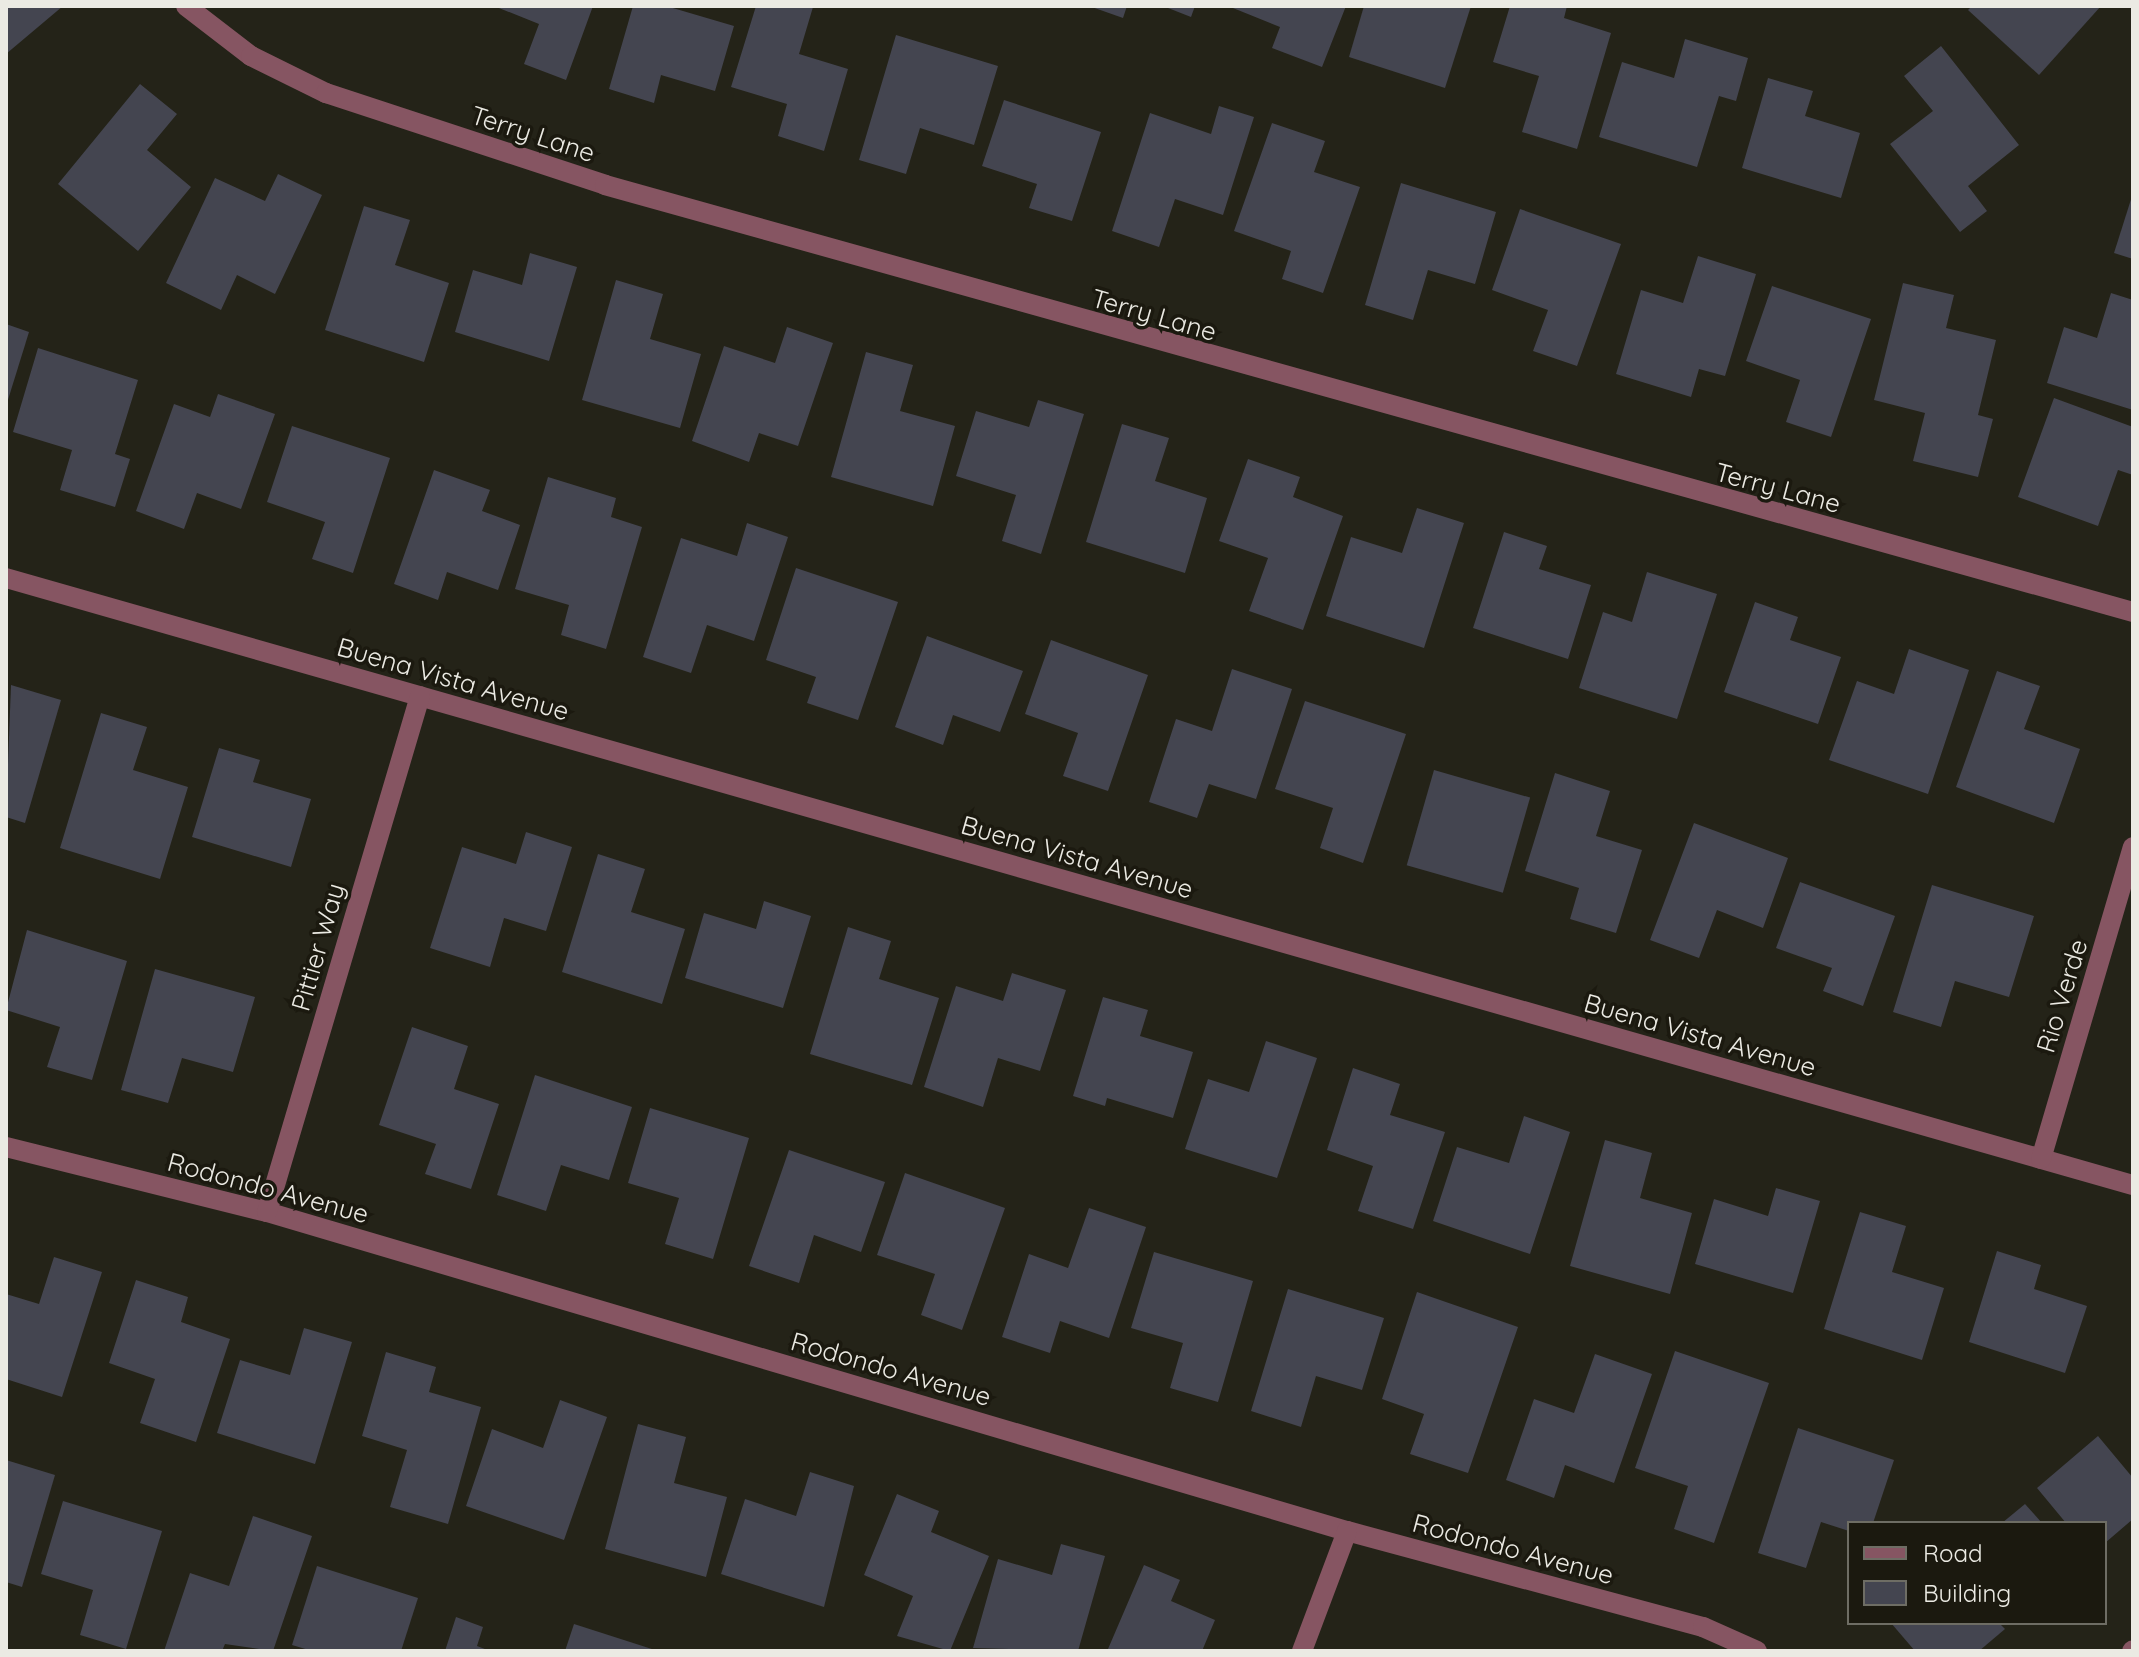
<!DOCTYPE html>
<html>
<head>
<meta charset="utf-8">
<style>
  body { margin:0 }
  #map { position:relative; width:2139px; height:1657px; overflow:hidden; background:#242318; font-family:Quicksand,sans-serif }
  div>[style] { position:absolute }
  .building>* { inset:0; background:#444550; transform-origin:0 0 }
  .street>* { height:20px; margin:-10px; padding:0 10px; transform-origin:10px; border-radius:10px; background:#865562 }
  span { translate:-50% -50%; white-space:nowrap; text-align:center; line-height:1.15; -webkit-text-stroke:7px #1b190f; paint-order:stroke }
  .street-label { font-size:26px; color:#ebeae3 }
  .frame { position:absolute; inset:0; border:8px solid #ebeae3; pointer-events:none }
  .legend { position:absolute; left:1847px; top:1521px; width:260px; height:104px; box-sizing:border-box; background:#1b190f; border:2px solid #6e6d64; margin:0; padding:10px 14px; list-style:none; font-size:24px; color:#ebeae3 }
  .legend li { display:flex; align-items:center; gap:16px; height:40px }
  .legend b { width:40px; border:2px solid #6e6d64 }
</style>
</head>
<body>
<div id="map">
  <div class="building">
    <div style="clip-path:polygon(6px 6px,63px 6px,6px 54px)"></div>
    <div style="clip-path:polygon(494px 6px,593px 6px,566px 80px,524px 64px,539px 24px)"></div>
    <div style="clip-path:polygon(633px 6px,666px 6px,734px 26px,715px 91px,661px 75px,654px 103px,609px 89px)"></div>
    <div style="clip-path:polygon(756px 6px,813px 7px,799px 54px,848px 69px,824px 151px,778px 136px,787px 104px,731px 87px)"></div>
    <div style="clip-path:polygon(1089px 6px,1127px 6px,1123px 18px)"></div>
    <div style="clip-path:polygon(1163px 6px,1195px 6px,1191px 17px)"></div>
    <div style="clip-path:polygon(1228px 6px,1346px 6px,1322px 67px,1272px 48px,1280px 27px)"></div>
    <div style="clip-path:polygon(1364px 6px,1471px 6px,1445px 88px,1349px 57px)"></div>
    <div style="clip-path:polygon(1510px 6px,1567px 6px,1564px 18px,1611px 33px,1577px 149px,1522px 132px,1539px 76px,1493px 62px)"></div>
    <div style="clip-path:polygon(1972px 6px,2101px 6px,2039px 75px,1968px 10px)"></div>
    <div style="clip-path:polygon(896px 35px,998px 66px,974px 145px,920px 128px,906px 174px,859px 160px)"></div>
    <div style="clip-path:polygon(1685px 39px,1748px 58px,1736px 101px,1719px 96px,1697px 167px,1599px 137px,1622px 62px,1674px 78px)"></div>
    <div style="clip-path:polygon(1941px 46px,2019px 145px,1968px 186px,1987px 211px,1960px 232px,1890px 144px,1933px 111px,1904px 76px)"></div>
    <div style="clip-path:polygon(1768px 78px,1813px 91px,1805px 116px,1860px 133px,1841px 198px,1742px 168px)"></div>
    <div style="clip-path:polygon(140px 84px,177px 114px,147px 150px,191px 187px,138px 251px,58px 184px)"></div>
    <div style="clip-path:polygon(1004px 100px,1101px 132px,1072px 221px,1029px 208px,1037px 184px,982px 166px)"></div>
    <div style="clip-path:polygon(1219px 106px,1254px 117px,1223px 215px,1175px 199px,1159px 247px,1112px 231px,1150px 113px,1211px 134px)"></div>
    <div style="clip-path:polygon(1272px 123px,1325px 141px,1314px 172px,1360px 187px,1323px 293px,1282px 279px,1291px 251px,1234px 231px)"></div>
    <div style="clip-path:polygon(278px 174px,322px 195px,275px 294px,237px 275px,221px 310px,166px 283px,215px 178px,265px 201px)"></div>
    <div style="clip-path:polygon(1401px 183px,1496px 212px,1475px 284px,1428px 270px,1413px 320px,1365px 305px)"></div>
    <div style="clip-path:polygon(2133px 193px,2133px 259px,2114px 253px)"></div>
    <div style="clip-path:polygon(364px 206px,410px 220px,395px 265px,449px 283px,424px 362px,325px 330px)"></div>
    <div style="clip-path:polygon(1520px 209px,1621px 244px,1577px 366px,1533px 351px,1548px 310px,1492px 290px)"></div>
    <div style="clip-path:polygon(530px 253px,577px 267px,549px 361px,455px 332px,473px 270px,522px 285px)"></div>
    <div style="clip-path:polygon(1698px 256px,1756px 274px,1725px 376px,1699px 369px,1691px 397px,1616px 374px,1641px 290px,1683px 303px)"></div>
    <div style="clip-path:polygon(616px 280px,663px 294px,650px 339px,701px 354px,680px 428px,582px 400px)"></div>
    <div style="clip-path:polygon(1903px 283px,1954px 295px,1946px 328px,1996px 340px,1978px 415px,1993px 419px,1978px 477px,1913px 461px,1925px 413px,1874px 400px)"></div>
    <div style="clip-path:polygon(1772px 286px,1871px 319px,1831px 437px,1786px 422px,1800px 380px,1746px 361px)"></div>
    <div style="clip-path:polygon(2111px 293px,2133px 300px,2133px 410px,2047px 383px,2064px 327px,2097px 338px)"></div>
    <div style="clip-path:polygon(6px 324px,29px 332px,7px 403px,6px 403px)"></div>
    <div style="clip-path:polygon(787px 327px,833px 343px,798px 446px,759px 433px,749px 462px,692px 441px,724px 346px,775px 363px)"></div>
    <div style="clip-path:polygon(38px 348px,138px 380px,115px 454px,130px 459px,115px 507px,60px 490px,72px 450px,13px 432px)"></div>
    <div style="clip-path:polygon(866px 352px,913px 365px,900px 411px,955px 426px,933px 506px,831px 477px)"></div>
    <div style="clip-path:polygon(218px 394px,275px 414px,241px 509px,197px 493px,184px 529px,136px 511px,174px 404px,210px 417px)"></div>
    <div style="clip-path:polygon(2054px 398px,2133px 427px,2133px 475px,2118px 470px,2098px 526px,2018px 497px)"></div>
    <div style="clip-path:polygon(1038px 400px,1084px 414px,1041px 554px,1002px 541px,1016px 495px,956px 476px,976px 411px,1029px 427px)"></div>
    <div style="clip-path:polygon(1122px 424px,1169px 438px,1155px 481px,1207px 498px,1185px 573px,1086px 542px)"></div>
    <div style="clip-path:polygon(292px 426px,390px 458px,353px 573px,312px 559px,325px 522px,267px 502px)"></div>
    <div style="clip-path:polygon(1248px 459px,1300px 477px,1293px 497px,1343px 516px,1303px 630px,1249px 611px,1268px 558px,1219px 541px)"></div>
    <div style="clip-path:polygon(434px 470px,490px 490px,482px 511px,520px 525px,498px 590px,447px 572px,438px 600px,394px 584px)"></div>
    <div style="clip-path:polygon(548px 477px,616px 498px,611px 517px,642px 527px,606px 649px,561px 635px,569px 605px,515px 589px)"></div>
    <div style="clip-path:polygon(1417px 508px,1464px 523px,1424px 648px,1326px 616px,1351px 537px,1402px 553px)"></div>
    <div style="clip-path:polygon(747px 523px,788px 537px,754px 641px,707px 625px,691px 673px,643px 657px,681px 538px,737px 556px)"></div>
    <div style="clip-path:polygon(1504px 532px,1547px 546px,1539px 569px,1591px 585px,1568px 659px,1473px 628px)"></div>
    <div style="clip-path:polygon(796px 568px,898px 602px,858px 720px,807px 703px,816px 677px,766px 660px)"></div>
    <div style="clip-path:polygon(1647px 572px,1717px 594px,1677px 719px,1579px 688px,1603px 612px,1632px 622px)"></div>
    <div style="clip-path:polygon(1755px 602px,1798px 617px,1790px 640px,1841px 657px,1818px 724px,1724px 692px)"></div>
    <div style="clip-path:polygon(927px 636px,1023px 671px,1000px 732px,953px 715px,943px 745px,895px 727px)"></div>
    <div style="clip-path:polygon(1051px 640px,1148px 675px,1108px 791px,1063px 776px,1078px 733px,1025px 714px)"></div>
    <div style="clip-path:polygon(1909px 649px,1969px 670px,1928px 794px,1829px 760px,1857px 681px,1894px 694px)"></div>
    <div style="clip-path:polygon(1232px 669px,1292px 689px,1256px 799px,1209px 784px,1197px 818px,1149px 802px,1176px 719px,1212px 731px)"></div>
    <div style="clip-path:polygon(1997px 671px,2040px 686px,2024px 729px,2080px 749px,2054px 823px,1956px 787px)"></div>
    <div style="clip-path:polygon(11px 685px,61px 700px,25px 823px,6px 817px)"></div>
    <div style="clip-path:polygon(1305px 701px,1406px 734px,1363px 863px,1320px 848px,1333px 808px,1275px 789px)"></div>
    <div style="clip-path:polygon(101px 713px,147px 727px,133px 770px,188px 787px,160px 879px,60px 848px)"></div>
    <div style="clip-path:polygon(219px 748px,260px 760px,253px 782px,311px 799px,291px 867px,192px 837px)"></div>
    <div style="left:1434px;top:770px;width:100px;height:99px;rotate:16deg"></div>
    <div style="clip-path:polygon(1555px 773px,1610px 791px,1596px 836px,1642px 850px,1616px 933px,1570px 919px,1579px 888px,1525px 871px)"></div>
    <div style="clip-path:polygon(1694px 823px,1788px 858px,1763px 928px,1717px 910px,1699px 958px,1650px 940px)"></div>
    <div style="clip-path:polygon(526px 832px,572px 847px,546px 931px,504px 918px,490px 967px,430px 948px,462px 847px,516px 864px)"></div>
    <div style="clip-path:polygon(598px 854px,645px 869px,631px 912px,685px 929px,662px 1004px,562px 972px)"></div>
    <div style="clip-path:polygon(1800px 882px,1895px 916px,1863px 1006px,1823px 991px,1832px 968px,1776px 948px)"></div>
    <div style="clip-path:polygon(1932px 885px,2034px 916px,2009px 997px,1955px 981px,1941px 1027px,1893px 1012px)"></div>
    <div style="clip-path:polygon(764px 901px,811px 916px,783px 1008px,685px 978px,704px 913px,756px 929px)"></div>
    <div style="clip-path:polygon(848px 927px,891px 941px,879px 979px,939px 998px,912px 1085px,810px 1054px)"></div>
    <div style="clip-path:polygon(27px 930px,127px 961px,92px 1080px,47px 1067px,60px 1027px,6px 1010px)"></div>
    <div style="clip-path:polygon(155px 969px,255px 997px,233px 1072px,182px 1058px,168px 1103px,121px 1090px)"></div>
    <div style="clip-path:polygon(1012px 973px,1066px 990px,1040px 1071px,998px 1058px,983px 1107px,924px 1087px,956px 986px,1003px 1001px)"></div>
    <div style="clip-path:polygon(1103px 997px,1148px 1010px,1140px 1036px,1193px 1052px,1173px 1118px,1107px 1098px,1105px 1106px,1073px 1096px)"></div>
    <div style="clip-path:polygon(412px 1027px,468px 1046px,454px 1089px,499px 1104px,471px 1189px,425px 1174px,436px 1144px,379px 1125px)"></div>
    <div style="clip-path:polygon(1266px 1041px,1317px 1058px,1277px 1178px,1185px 1149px,1208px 1079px,1249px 1092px)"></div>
    <div style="clip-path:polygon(1353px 1068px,1400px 1084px,1390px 1115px,1445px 1132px,1413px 1229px,1358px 1211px,1373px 1166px,1327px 1150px)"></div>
    <div style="clip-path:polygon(535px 1075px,632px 1107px,609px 1180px,561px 1165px,546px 1211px,497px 1195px)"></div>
    <div style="clip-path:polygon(650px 1108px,749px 1138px,713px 1259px,665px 1244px,679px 1198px,628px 1183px)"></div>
    <div style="clip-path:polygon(1524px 1116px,1570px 1132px,1530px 1254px,1433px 1221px,1457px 1147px,1509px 1163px)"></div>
    <div style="clip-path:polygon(1605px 1140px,1652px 1153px,1640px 1198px,1692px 1213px,1670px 1294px,1570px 1266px)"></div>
    <div style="clip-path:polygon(789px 1150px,885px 1182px,861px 1252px,814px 1235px,799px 1283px,749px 1266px)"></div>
    <div style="clip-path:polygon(905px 1173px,1005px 1208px,962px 1330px,921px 1315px,935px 1274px,877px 1255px)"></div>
    <div style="clip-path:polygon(1776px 1188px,1820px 1201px,1793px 1293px,1695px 1264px,1714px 1199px,1768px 1216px)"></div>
    <div style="clip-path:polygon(1089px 1208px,1146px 1227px,1109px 1338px,1060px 1321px,1050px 1353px,1002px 1337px,1029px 1254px,1068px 1268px)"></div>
    <div style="clip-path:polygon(1860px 1212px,1906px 1226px,1892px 1272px,1944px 1288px,1922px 1360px,1824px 1329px)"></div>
    <div style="clip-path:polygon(1997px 1251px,2041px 1265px,2034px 1289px,2087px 1306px,2065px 1373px,1969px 1342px)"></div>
    <div style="clip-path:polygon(1154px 1252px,1253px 1281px,1218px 1402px,1170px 1388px,1183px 1343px,1131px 1328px)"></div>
    <div style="clip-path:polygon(54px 1257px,102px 1272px,62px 1397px,6px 1379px,6px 1294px,39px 1304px)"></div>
    <div style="clip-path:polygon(136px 1280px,188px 1297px,181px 1322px,230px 1339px,196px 1442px,140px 1423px,155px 1379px,109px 1363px)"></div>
    <div style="clip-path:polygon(1288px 1289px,1384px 1318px,1362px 1390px,1316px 1376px,1301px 1427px,1251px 1411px)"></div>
    <div style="clip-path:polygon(1417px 1292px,1518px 1327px,1468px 1473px,1410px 1454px,1424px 1414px,1382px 1399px)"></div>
    <div style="clip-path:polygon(304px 1328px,352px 1342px,315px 1464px,217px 1433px,240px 1360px,290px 1375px)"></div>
    <div style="clip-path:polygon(1675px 1351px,1769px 1383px,1714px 1543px,1674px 1529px,1688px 1486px,1635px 1468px)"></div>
    <div style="clip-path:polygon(386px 1352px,436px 1367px,429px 1392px,481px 1407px,448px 1524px,390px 1507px,407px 1450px,362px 1436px)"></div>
    <div style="clip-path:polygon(1595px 1354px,1652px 1374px,1614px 1483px,1565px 1465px,1554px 1498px,1506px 1480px,1534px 1399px,1574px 1413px)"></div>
    <div style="clip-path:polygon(560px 1400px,607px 1417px,564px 1540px,466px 1506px,492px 1429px,543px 1448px)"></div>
    <div style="clip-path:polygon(638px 1424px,686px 1437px,674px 1483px,727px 1497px,706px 1577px,605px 1549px)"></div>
    <div style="clip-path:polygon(1798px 1428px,1894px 1460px,1873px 1523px,1849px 1523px,1849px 1531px,1821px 1522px,1806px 1568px,1758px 1553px)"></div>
    <div style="clip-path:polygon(2098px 1436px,2133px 1478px,2133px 1519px,2105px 1543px,2105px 1523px,2066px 1523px,2037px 1488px)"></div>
    <div style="clip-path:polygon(6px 1460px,55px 1475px,22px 1587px,6px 1582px)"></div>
    <div style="clip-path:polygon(810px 1472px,854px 1486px,824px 1607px,721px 1574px,745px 1499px,796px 1516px)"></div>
    <div style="clip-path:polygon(897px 1494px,939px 1511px,931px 1532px,989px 1556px,950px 1651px,897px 1636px,913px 1596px,864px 1575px)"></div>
    <div style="clip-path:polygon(63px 1501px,162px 1531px,126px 1649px,80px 1635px,93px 1590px,41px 1574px)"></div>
    <div style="clip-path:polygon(2025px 1504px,2042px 1523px,2002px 1523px)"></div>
    <div style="clip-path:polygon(253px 1516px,312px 1536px,273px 1651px,225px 1644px,222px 1651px,164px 1651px,190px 1573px,229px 1586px)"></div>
    <div style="clip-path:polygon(1061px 1544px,1105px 1556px,1078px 1651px,973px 1648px,998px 1559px,1052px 1575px)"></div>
    <div style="clip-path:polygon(1144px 1565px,1180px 1580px,1171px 1601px,1215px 1620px,1202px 1651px,1108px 1649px)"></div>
    <div style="clip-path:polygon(317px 1566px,418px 1598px,401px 1651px,312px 1651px,292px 1645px)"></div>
    <div style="clip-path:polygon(456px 1617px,483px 1627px,477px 1646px,490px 1651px,445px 1651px)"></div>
    <div style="clip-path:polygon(1891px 1623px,1999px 1623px,2005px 1629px,1979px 1651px,1915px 1651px)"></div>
    <div style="clip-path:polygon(574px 1624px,655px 1650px,655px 1651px,565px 1651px)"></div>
  </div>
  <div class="street">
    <div style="left:186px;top:6px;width:82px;rotate:37.6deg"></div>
    <div style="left:251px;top:56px;width:84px;rotate:26.3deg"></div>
    <div style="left:326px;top:93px;width:294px;rotate:18.2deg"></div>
    <div style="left:605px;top:185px;width:1587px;rotate:15.61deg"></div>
    <div style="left:6px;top:578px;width:2212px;rotate:15.93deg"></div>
    <div style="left:6px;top:1147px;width:269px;rotate:14deg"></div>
    <div style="left:267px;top:1212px;width:1126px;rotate:16.46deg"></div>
    <div style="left:1347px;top:1531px;width:369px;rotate:15.1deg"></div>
    <div style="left:1703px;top:1627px;width:59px;rotate:24deg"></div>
    <div style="left:2041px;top:1159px;width:325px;rotate:-73.6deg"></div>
    <div style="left:267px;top:1212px;width:538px;rotate:-73.48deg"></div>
    <div style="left:1302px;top:1651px;width:128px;rotate:-69.4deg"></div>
    <div style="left:2132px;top:1651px;width:1px;rotate:-45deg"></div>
  </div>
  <div class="street-label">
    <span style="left:533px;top:134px;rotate:18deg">Terry Lane</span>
    <span style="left:1154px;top:315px;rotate:16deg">Terry Lane</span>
    <span style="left:1778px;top:488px;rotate:15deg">Terry Lane</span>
    <span style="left:453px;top:679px;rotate:16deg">Buena Vista Avenue</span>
    <span style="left:1077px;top:857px;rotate:16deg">Buena Vista Avenue</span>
    <span style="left:318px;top:947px;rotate:-74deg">Pittier Way</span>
    <span style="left:2062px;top:996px;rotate:-73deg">Rio Verde</span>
    <span style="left:1700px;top:1035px;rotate:16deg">Buena Vista Avenue</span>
    <span style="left:268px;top:1188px;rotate:15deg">Rodondo Avenue</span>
    <span style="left:891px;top:1369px;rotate:16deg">Rodondo Avenue</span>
    <span style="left:1513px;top:1549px;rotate:15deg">Rodondo Avenue</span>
  </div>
  <div class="frame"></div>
  <ul class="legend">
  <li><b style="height:10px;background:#865562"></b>Road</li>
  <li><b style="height:22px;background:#444550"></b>Building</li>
  </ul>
</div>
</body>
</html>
